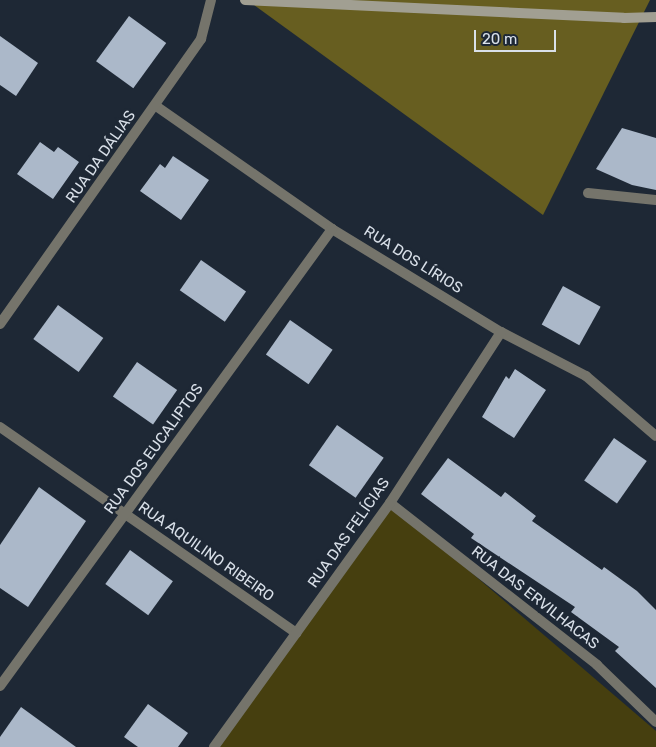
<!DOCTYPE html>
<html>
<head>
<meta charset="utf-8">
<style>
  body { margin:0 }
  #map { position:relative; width:656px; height:747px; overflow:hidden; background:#1e2835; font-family:Rubik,sans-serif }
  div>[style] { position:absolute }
  .green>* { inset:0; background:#463f0f }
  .forest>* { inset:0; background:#675e20 }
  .building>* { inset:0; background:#abb8c9; transform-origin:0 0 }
  .street>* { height:10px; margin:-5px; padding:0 5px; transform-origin:5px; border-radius:5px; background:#75746b }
  .secondary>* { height:10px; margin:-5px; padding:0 5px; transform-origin:5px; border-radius:5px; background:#a19f92 }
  span { translate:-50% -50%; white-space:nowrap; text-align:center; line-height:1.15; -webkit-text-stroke:5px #1e2835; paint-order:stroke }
  .street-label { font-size:15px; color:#d9e0e9 }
  .scale { position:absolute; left:474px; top:30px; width:82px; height:22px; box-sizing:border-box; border:2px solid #d9e0e9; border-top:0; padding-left:6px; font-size:15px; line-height:18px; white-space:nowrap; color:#d9e0e9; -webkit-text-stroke:4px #1e2835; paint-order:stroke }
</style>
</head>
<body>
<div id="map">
  <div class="green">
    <div style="clip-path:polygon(390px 503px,656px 731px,656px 747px,220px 747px)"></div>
  </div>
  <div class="forest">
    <div style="clip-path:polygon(247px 0,650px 0,543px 215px)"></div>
  </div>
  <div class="building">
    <div style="left:129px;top:16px;width:46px;height:56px;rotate:36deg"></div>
    <div style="clip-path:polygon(0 36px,38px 63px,16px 96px,0 85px)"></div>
    <div style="clip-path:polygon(622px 128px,656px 138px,656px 190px,632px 185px,596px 169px)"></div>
    <div style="clip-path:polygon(40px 142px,54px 152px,58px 147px,79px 162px,53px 199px,17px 174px)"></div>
    <div style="clip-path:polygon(173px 156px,209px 180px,181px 220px,140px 191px,160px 164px,165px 168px)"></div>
    <div style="left:201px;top:260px;width:55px;height:37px;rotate:35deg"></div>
    <div style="left:563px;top:286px;width:43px;height:44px;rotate:29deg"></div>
    <div style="left:58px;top:305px;width:56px;height:42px;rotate:36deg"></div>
    <div style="left:290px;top:320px;width:52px;height:42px;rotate:35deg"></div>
    <div style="left:137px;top:362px;width:49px;height:42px;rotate:35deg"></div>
    <div style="clip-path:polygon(515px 369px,546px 390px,514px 438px,482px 417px,506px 376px,509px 379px)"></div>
    <div style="left:337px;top:425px;width:57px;height:49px;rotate:35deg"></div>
    <div style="left:614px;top:438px;width:40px;height:52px;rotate:35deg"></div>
    <div style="clip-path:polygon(448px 458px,501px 497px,505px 492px,536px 516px,532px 521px,602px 570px,604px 567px,637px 591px,656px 610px,656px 688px,615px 651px,619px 647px,571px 612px,575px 607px,471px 538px,474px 534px,421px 494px)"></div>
    <div style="clip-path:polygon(39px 487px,86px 521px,28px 607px,0 588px,0 545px)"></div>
    <div style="left:130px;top:550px;width:53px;height:42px;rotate:36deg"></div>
    <div style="clip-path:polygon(148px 704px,188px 733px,178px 747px,138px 747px,124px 737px)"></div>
    <div style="clip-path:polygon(21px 707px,76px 747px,0 747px,0 737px)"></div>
  </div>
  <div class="street">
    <div style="left:156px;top:106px;width:215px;rotate:34.9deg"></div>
    <div style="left:332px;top:229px;width:198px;rotate:31.4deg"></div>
    <div style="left:501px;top:332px;width:96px;rotate:27.4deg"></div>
    <div style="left:586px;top:376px;width:92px;rotate:40.6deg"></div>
    <div style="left:588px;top:193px;width:68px;rotate:5.9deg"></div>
    <div style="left:0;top:324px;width:349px;rotate:-54.8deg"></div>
    <div style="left:201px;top:39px;width:40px;rotate:-75.6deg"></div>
    <div style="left:0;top:427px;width:361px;rotate:34.8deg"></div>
    <div style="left:390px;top:503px;width:263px;rotate:38deg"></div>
    <div style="left:597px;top:665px;width:82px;rotate:44deg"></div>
    <div style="left:0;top:686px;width:565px;rotate:-54deg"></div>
    <div style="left:214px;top:747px;width:301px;rotate:-54.2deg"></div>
    <div style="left:390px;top:503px;width:204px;rotate:-57deg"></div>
  </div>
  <div class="secondary">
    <div style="left:245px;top:0;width:379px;rotate:2.7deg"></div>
    <div style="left:624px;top:18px;width:32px;rotate:-2deg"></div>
  </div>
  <div class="street-label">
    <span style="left:101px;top:157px;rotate:-55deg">RUA DA DÁLIAS</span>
    <span style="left:413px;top:260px;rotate:32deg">RUA DOS LÍRIOS</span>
    <span style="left:154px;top:449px;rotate:-54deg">RUA DOS EUCALIPTOS</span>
    <span style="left:349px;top:533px;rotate:-55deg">RUA DAS FELÍCIAS</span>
    <span style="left:206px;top:552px;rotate:35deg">RUA AQUILINO RIBEIRO</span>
    <span style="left:535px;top:598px;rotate:38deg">RUA DAS ERVILHACAS</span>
  </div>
  <div class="scale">20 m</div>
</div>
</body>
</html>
